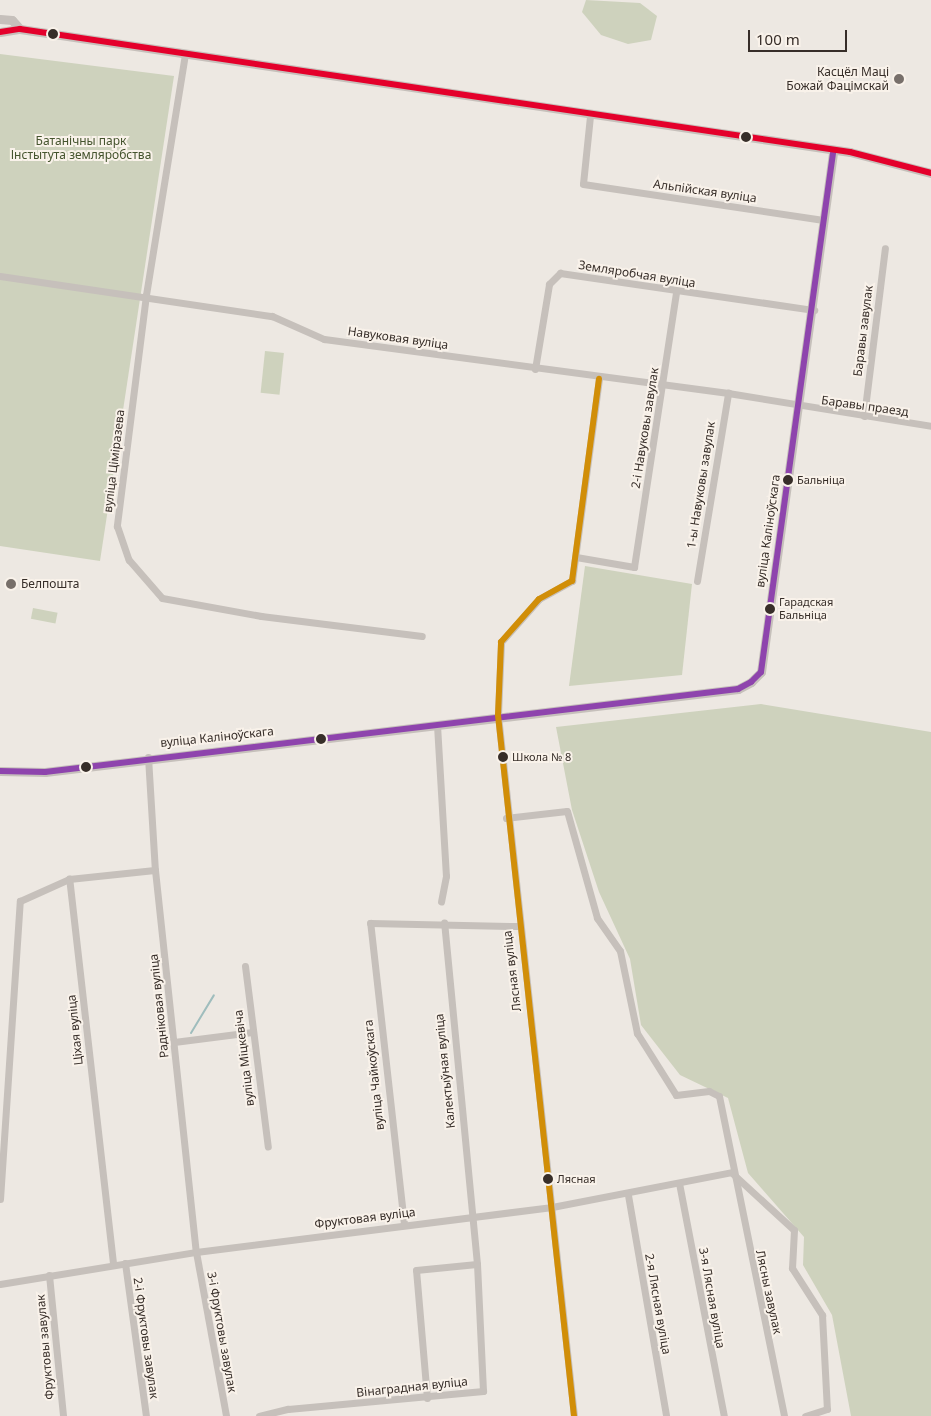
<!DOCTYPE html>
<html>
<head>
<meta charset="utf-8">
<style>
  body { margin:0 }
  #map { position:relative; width:931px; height:1416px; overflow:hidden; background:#ede8e2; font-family:"Noto Sans",sans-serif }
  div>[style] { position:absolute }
  .green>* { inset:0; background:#ced2bd; transform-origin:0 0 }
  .stream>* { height:2px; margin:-1px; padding:0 1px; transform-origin:1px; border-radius:1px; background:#9fbdbd }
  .minor>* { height:7px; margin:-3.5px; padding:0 3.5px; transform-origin:3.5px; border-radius:3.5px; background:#c6c0bb }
  .tertiary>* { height:9px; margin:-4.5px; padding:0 4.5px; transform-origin:4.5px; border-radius:4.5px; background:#c6c0bb }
  .bus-1>* { height:6px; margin:-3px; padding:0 3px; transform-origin:3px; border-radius:3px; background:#8e44ad }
  .bus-2>* { height:6px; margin:-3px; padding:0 3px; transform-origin:3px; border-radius:3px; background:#e4002b }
  .bus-3>* { height:6px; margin:-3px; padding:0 3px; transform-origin:3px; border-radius:3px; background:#d18e08 }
  .dots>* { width:14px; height:14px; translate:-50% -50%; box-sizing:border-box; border:2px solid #f9f2ea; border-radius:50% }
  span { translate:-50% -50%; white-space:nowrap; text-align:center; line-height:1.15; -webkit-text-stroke:4px #f9f2ea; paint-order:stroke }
  .bus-label { font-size:11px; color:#372e29 }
  .left { translate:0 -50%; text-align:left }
  .poi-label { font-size:12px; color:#372e29 }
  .right { translate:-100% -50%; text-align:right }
  .park-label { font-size:12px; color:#45542e }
  .street-label { font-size:12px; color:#372e29 }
  .scale { position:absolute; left:748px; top:30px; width:99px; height:22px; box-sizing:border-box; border:2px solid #372e29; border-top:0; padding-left:6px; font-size:15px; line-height:18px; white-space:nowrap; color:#372e29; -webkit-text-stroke:4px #f9f2ea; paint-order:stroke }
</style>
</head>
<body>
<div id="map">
  <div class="green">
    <div style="clip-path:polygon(586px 0,640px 3px,657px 16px,651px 40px,628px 44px,601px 35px,582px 12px)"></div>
    <div style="clip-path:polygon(0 54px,174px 76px,100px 561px,0 546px)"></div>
    <div style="left:265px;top:351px;width:19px;height:42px;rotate:6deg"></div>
    <div style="clip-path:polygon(585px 566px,692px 584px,682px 675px,569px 686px)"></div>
    <div style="left:33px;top:608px;width:25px;height:11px;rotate:11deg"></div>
    <div style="clip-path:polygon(761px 704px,931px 732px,931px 1416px,851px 1416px,832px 1315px,803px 1265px,804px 1237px,748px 1173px,728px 1098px,680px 1075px,641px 1025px,630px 959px,599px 892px,572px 810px,556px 727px)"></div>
  </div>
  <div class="stream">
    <div style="left:191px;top:1033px;width:44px;rotate:-58.8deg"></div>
  </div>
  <div class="minor">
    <div style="left:185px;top:54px;width:244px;rotate:99.2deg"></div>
    <div style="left:146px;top:295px;width:233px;rotate:97.2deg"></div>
    <div style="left:117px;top:526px;width:36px;rotate:71deg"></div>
    <div style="left:129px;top:560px;width:50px;rotate:49deg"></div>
    <div style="left:162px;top:598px;width:101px;rotate:10.3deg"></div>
    <div style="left:261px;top:616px;width:162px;rotate:7.1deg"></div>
    <div style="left:590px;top:116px;width:68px;rotate:95.9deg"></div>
    <div style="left:583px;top:184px;width:243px;rotate:8.5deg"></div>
    <div style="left:0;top:276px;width:275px;rotate:8.4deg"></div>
    <div style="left:272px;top:316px;width:57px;rotate:23.9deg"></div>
    <div style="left:324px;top:339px;width:408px;rotate:7.6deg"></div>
    <div style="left:728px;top:393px;width:206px;rotate:9.2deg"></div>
    <div style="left:535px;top:369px;width:86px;rotate:-80.6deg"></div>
    <div style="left:549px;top:284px;width:16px;rotate:-45deg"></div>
    <div style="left:560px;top:273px;width:257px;rotate:8.3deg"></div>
    <div style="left:864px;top:416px;width:169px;rotate:-82.9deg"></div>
    <div style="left:576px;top:557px;width:59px;rotate:9.8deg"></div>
    <div style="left:634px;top:567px;width:278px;rotate:-81.3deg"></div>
    <div style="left:697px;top:581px;width:191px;rotate:-80.6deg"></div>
    <div style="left:437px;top:725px;width:151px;rotate:86.6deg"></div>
    <div style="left:446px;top:876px;width:26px;rotate:101deg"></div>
    <div style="left:148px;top:757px;width:113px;rotate:86.5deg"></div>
    <div style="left:155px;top:870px;width:384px;rotate:83.9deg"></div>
    <div style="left:196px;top:1252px;width:167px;rotate:79.6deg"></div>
    <div style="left:506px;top:818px;width:61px;rotate:-6.5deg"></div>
    <div style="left:567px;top:811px;width:111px;rotate:74.3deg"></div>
    <div style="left:597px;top:918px;width:40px;rotate:55.1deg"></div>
    <div style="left:620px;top:951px;width:84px;rotate:78.3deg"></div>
    <div style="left:637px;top:1033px;width:73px;rotate:57.8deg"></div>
    <div style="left:676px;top:1095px;width:33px;rotate:-7deg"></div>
    <div style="left:709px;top:1091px;width:11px;rotate:27deg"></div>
    <div style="left:719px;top:1096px;width:327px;rotate:78.5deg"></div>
    <div style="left:245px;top:966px;width:182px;rotate:82.8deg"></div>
    <div style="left:174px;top:1042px;width:79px;rotate:-7.3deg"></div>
    <div style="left:732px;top:1173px;width:84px;rotate:42.6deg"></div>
    <div style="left:794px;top:1230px;width:38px;rotate:93deg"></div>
    <div style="left:792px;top:1268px;width:56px;rotate:57.4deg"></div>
    <div style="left:822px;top:1315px;width:94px;rotate:87deg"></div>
    <div style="left:827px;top:1409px;width:23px;rotate:162deg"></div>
    <div style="left:679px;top:1183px;width:237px;rotate:79.1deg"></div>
    <div style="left:628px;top:1195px;width:224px;rotate:80.2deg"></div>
    <div style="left:0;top:1199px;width:299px;rotate:-86.2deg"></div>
    <div style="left:20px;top:901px;width:54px;rotate:-24.2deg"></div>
    <div style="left:404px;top:1224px;width:303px;rotate:-96.4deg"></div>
    <div style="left:370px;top:923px;width:148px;rotate:1.2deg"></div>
    <div style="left:113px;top:1263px;width:387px;rotate:-96.5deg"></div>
    <div style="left:69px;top:879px;width:86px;rotate:-6deg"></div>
    <div style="left:125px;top:1263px;width:154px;rotate:82.2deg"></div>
    <div style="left:49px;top:1275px;width:142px;rotate:84.3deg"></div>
    <div style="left:0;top:1284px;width:199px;rotate:-9.3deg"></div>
    <div style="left:196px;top:1252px;width:359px;rotate:-7.2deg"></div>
    <div style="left:552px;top:1207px;width:183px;rotate:-11deg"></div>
    <div style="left:427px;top:1398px;width:128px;rotate:-94.9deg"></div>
    <div style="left:416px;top:1270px;width:61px;rotate:-5.6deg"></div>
    <div style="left:259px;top:1416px;width:30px;rotate:-14deg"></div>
    <div style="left:288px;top:1409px;width:196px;rotate:-5.3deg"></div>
    <div style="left:483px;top:1391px;width:127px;rotate:-92.7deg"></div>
    <div style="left:477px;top:1264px;width:343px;rotate:-95.5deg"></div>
    <div style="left:574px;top:1416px;width:705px;rotate:-96.19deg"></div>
    <div style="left:498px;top:715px;width:73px;rotate:-87.6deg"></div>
    <div style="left:501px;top:642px;width:57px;rotate:-48.5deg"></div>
    <div style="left:539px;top:599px;width:38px;rotate:-29deg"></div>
    <div style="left:572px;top:581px;width:204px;rotate:-82.4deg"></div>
  </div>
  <div class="tertiary">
    <div style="left:0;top:19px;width:12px;rotate:5deg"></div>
    <div style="left:12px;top:20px;width:12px;rotate:48deg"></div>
    <div style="left:0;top:32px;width:20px;rotate:-9deg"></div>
    <div style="left:20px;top:29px;width:839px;rotate:8.43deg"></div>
    <div style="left:850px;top:152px;width:84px;rotate:14.5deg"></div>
    <div style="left:0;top:771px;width:45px;rotate:1.3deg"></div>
    <div style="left:45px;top:772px;width:698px;rotate:-6.83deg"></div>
    <div style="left:738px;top:689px;width:15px;rotate:-28deg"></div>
    <div style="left:751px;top:682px;width:14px;rotate:-45deg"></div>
    <div style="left:761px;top:672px;width:524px;rotate:-82.1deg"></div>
  </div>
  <div class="bus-1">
    <div style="left:0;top:771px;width:45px;rotate:1.3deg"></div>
    <div style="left:45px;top:772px;width:698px;rotate:-6.83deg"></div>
    <div style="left:738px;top:689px;width:15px;rotate:-28deg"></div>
    <div style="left:751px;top:682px;width:14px;rotate:-45deg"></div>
    <div style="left:761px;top:672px;width:524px;rotate:-82.1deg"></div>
  </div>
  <div class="bus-2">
    <div style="left:0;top:32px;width:20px;rotate:-9deg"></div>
    <div style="left:20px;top:29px;width:839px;rotate:8.43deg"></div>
    <div style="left:850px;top:152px;width:84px;rotate:14.5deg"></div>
  </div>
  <div class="bus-3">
    <div style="left:574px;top:1416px;width:705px;rotate:-96.19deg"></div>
    <div style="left:498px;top:715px;width:73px;rotate:-87.6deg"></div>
    <div style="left:501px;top:642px;width:57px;rotate:-48.5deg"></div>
    <div style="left:539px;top:599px;width:38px;rotate:-29deg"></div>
    <div style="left:572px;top:581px;width:204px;rotate:-82.4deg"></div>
  </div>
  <div class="dots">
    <div style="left:53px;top:34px;background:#372e29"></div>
    <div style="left:899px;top:79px;background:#776f6a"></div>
    <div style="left:746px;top:137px;background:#372e29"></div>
    <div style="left:788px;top:480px;background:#372e29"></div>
    <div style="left:11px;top:584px;background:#776f6a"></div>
    <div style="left:770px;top:609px;background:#372e29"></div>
    <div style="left:321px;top:739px;background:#372e29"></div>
    <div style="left:503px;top:757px;background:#372e29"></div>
    <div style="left:86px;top:767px;background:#372e29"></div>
    <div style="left:548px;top:1179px;background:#372e29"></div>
  </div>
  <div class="bus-label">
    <span class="left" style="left:797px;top:480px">Бальніца</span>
    <span class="left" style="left:779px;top:609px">Гарадская<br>Бальніца</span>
    <span class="left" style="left:512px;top:757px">Школа № 8</span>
    <span class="left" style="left:557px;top:1179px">Лясная</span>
  </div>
  <div class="poi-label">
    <span class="right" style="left:889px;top:79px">Касцёл Маці<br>Божай Фацімскай</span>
    <span class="left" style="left:21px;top:584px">Белпошта</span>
  </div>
  <div class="park-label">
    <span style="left:81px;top:148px">Батанічны парк<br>Інстытута земляробства</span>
  </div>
  <div class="street-label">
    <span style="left:705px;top:191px;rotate:8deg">Альпійская вуліца</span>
    <span style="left:637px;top:274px;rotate:9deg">Земляробчая вуліца</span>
    <span style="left:863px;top:331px;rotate:-83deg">Баравы завулак</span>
    <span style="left:398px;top:338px;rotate:8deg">Навуковая вуліца</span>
    <span style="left:865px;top:406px;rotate:8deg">Баравы праезд</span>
    <span style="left:645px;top:428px;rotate:-81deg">2-і Навуковы завулак</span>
    <span style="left:114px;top:461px;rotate:-83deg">вуліца Ціміразева</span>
    <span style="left:701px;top:485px;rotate:-81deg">1-ы Навуковы завулак</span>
    <span style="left:768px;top:531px;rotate:-82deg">вуліца Каліноўскага</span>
    <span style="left:217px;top:737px;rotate:-6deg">вуліца Каліноўскага</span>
    <span style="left:512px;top:971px;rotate:-97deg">Лясная вуліца</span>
    <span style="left:159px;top:1006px;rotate:-96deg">Радніковая вуліца</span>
    <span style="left:75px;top:1030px;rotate:-96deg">Ціхая вуліца</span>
    <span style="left:244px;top:1058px;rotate:-97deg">вуліца Міцкевіча</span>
    <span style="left:445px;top:1071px;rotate:-96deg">Калектыўная вуліца</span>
    <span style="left:374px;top:1075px;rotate:-96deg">вуліца Чайкоўскага</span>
    <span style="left:365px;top:1218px;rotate:-7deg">Фруктовая вуліца</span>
    <span style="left:769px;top:1292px;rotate:78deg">Лясны завулак</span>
    <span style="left:712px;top:1298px;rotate:80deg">3-я Лясная вуліца</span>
    <span style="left:658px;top:1304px;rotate:80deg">2-я Лясная вуліца</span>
    <span style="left:222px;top:1332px;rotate:80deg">3-і Фруктовы завулак</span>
    <span style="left:146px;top:1338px;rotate:82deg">2-і Фруктовы завулак</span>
    <span style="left:45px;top:1347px;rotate:-95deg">Фруктовы завулак</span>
    <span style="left:412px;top:1387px;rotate:-6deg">Вінаградная вуліца</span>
  </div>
  <div class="scale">100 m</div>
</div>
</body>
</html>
